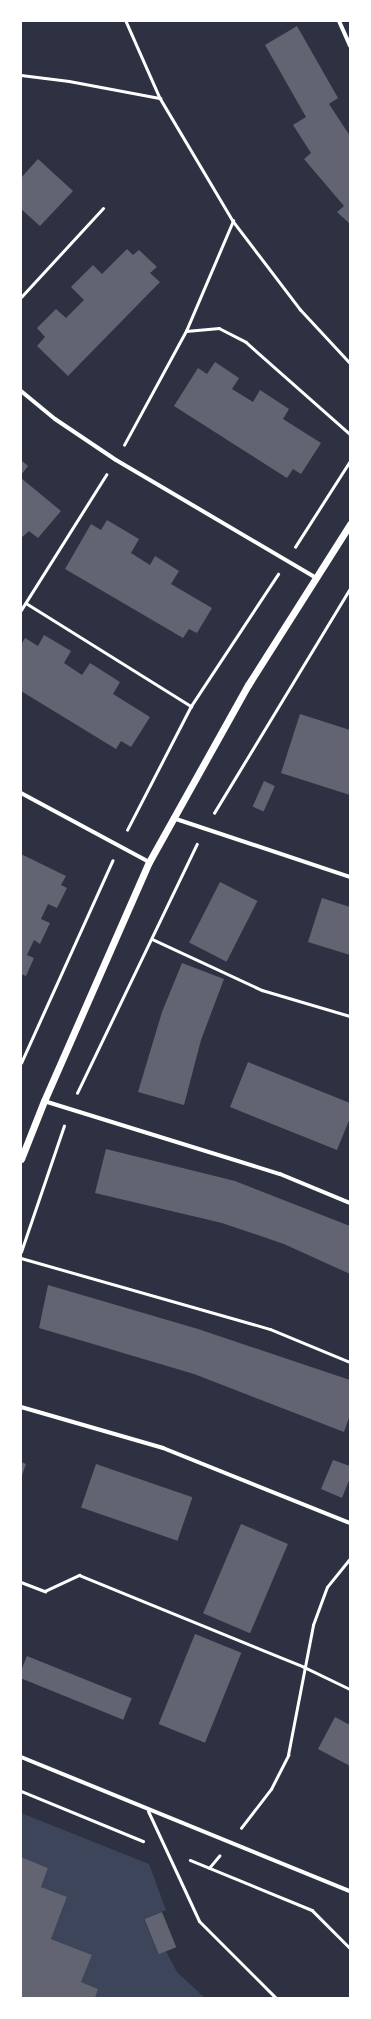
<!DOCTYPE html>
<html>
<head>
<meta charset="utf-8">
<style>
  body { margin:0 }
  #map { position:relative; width:371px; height:2019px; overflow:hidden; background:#2d3142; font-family:"Work Sans",sans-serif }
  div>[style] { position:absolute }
  .green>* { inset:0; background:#3c4559 }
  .building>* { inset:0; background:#626471; transform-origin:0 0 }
  .path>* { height:2.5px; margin:-1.25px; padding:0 1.25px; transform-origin:1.25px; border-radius:1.25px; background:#fff }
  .service>* { height:3px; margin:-1.5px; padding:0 1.5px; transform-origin:1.5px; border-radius:1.5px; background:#fff }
  .minor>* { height:4px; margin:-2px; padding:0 2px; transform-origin:2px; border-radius:2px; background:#fff }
  .tertiary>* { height:7px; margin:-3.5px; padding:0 3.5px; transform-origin:3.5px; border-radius:3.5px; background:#fff }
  span { translate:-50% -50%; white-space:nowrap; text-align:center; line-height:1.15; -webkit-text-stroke:3px #fff; paint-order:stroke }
  .frame { position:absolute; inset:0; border:22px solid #fff; pointer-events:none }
</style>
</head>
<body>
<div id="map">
  <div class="green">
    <div style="clip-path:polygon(21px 1813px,149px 1864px,166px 1910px,144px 1919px,158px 1954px,166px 1951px,177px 1972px,205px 1998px,95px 1998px,98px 1989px,81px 1982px,92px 1955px,51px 1939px,67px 1898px,41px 1887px,48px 1868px,21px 1857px)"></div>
  </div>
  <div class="building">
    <div style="clip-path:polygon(297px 26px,338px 98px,329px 104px,350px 136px,350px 224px,337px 212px,344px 206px,304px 159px,311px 153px,293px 125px,306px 117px,265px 45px)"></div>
    <div style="clip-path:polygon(38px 159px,73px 191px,40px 226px,21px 209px,21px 178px)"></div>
    <div style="clip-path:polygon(127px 249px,133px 255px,139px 250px,157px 267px,150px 273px,160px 282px,68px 376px,37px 346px,45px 337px,37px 328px,56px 309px,66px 318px,84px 300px,71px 287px,93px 265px,102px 274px)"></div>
    <div style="clip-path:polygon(215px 362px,239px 378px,232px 389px,253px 402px,260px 390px,289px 409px,283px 419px,321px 443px,301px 474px,293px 469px,287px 478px,174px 406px,198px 368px,207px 374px)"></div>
    <div style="clip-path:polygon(21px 460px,28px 466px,21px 475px)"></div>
    <div style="clip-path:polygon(21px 478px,61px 511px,38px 538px,29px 531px,21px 538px)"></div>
    <div style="clip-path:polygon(107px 520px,139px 539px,131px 553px,150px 565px,155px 556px,179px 571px,171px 584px,212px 608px,197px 633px,189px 629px,183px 638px,65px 569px,91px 524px,101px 530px)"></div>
    <div style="clip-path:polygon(44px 635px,71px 651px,64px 663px,82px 675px,90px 663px,120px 682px,113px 694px,150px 717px,131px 747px,121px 741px,116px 749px,21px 691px,21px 645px,25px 638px,38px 646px)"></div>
    <div style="clip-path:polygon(300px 714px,350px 730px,350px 795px,281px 773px)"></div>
    <div style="left:264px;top:781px;width:12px;height:28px;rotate:24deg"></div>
    <div style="clip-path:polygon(21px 854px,66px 876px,61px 885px,67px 888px,57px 908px,48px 904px,41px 919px,50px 923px,40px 944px,34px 940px,27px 955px,34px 958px,26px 976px,21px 974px)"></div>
    <div style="left:220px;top:882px;width:42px;height:68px;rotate:27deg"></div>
    <div style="clip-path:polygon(322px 898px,350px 907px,350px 955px,308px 942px)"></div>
    <div style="clip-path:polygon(182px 963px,224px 979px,201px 1040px,184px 1105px,138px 1092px,162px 1012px)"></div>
    <div style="clip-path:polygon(248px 1062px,350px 1103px,350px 1118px,337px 1150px,230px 1107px)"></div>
    <div style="clip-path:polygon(106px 1149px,235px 1181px,350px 1226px,350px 1274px,284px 1244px,222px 1223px,95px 1193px)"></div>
    <div style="clip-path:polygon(48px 1285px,198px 1329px,350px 1380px,350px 1415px,344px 1432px,194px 1374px,39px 1328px)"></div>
    <div style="clip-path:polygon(333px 1460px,350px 1466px,350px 1478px,342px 1498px,321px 1489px)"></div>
    <div style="clip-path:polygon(21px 1462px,26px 1464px,21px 1478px)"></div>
    <div style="left:96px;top:1464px;width:102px;height:46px;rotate:19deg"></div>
    <div style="left:241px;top:1524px;width:51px;height:97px;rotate:23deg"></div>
    <div style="left:195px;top:1634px;width:50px;height:97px;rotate:22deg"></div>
    <div style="left:27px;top:1656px;width:113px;height:23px;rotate:22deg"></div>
    <div style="clip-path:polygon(335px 1717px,350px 1725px,350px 1766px,318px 1749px)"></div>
    <div style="clip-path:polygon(21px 1857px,48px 1868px,41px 1887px,67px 1897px,51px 1939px,92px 1955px,81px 1982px,98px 1989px,95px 1998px,21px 1998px)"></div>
    <div style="left:162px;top:1912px;width:38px;height:19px;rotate:68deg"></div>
  </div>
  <div class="path">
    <div style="left:126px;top:21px;width:84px;rotate:66.2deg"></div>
    <div style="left:160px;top:98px;width:143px;rotate:59.3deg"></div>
    <div style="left:233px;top:221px;width:111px;rotate:52.7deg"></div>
    <div style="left:300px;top:309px;width:74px;rotate:47.2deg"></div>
    <div style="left:21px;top:75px;width:48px;rotate:7.1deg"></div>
    <div style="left:69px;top:81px;width:93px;rotate:10.6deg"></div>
    <div style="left:186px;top:331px;width:33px;rotate:-5deg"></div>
    <div style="left:219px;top:328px;width:30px;rotate:27deg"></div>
    <div style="left:246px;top:342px;width:139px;rotate:41.5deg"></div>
    <div style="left:124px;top:445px;width:130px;rotate:-61.5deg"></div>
    <div style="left:186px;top:331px;width:120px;rotate:-66.9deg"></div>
    <div style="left:295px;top:547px;width:102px;rotate:-57.4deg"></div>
    <div style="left:26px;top:603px;width:195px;rotate:32deg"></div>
    <div style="left:21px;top:610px;width:160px;rotate:-57.8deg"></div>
    <div style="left:214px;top:813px;width:263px;rotate:-58.8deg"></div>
    <div style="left:127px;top:830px;width:140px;rotate:-62.7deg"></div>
    <div style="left:191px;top:706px;width:158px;rotate:-56.6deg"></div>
    <div style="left:152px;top:939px;width:121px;rotate:24.9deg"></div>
    <div style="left:262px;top:990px;width:92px;rotate:16.5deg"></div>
    <div style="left:21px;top:1063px;width:222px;rotate:-65.7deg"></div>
    <div style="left:77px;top:1093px;width:276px;rotate:-64.3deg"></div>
    <div style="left:21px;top:1252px;width:133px;rotate:-71.2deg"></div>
    <div style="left:21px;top:1258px;width:259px;rotate:15.9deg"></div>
    <div style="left:270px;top:1329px;width:87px;rotate:22.4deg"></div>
    <div style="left:21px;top:1582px;width:26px;rotate:21deg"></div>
    <div style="left:45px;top:1591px;width:38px;rotate:-25deg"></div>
    <div style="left:79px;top:1575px;width:243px;rotate:22.2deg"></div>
    <div style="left:304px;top:1667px;width:51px;rotate:25.6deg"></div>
    <div style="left:21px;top:1791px;width:132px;rotate:22.3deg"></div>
    <div style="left:241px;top:1828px;width:49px;rotate:-52.4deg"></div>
    <div style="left:271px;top:1789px;width:38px;rotate:-63deg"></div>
    <div style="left:288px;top:1755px;width:132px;rotate:-79.1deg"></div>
    <div style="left:313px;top:1625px;width:40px;rotate:-69.8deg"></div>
    <div style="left:327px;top:1587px;width:36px;rotate:-51deg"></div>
    <div style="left:190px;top:1860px;width:132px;rotate:22.3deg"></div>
    <div style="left:312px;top:1910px;width:54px;rotate:45deg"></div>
    <div style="left:209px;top:1868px;width:16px;rotate:-50deg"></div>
  </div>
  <div class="service">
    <div style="left:21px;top:297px;width:121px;rotate:-47.3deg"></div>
    <div style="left:148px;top:1811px;width:121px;rotate:65.1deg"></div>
    <div style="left:199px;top:1921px;width:109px;rotate:45deg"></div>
  </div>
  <div class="minor">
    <div style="left:339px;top:21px;width:27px;rotate:66deg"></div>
    <div style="left:21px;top:391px;width:44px;rotate:39.5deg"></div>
    <div style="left:55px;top:419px;width:73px;rotate:33.9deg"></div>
    <div style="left:116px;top:460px;width:232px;rotate:30.5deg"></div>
    <div style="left:21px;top:793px;width:145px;rotate:28.3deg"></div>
    <div style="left:173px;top:818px;width:187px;rotate:18.4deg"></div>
    <div style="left:44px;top:1101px;width:247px;rotate:17.2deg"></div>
    <div style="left:280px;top:1174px;width:76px;rotate:22.5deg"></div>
    <div style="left:21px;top:1407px;width:148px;rotate:16.1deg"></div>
    <div style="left:163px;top:1448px;width:201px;rotate:21.9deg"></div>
    <div style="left:21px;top:1757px;width:355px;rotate:22.2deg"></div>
  </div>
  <div class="tertiary">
    <div style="left:21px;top:1159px;width:62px;rotate:-68.4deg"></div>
    <div style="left:44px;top:1101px;width:261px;rotate:-66.3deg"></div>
    <div style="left:149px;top:862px;width:203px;rotate:-60.8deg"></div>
    <div style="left:248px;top:685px;width:191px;rotate:-57.6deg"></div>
  </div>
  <div class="frame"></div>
</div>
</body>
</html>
